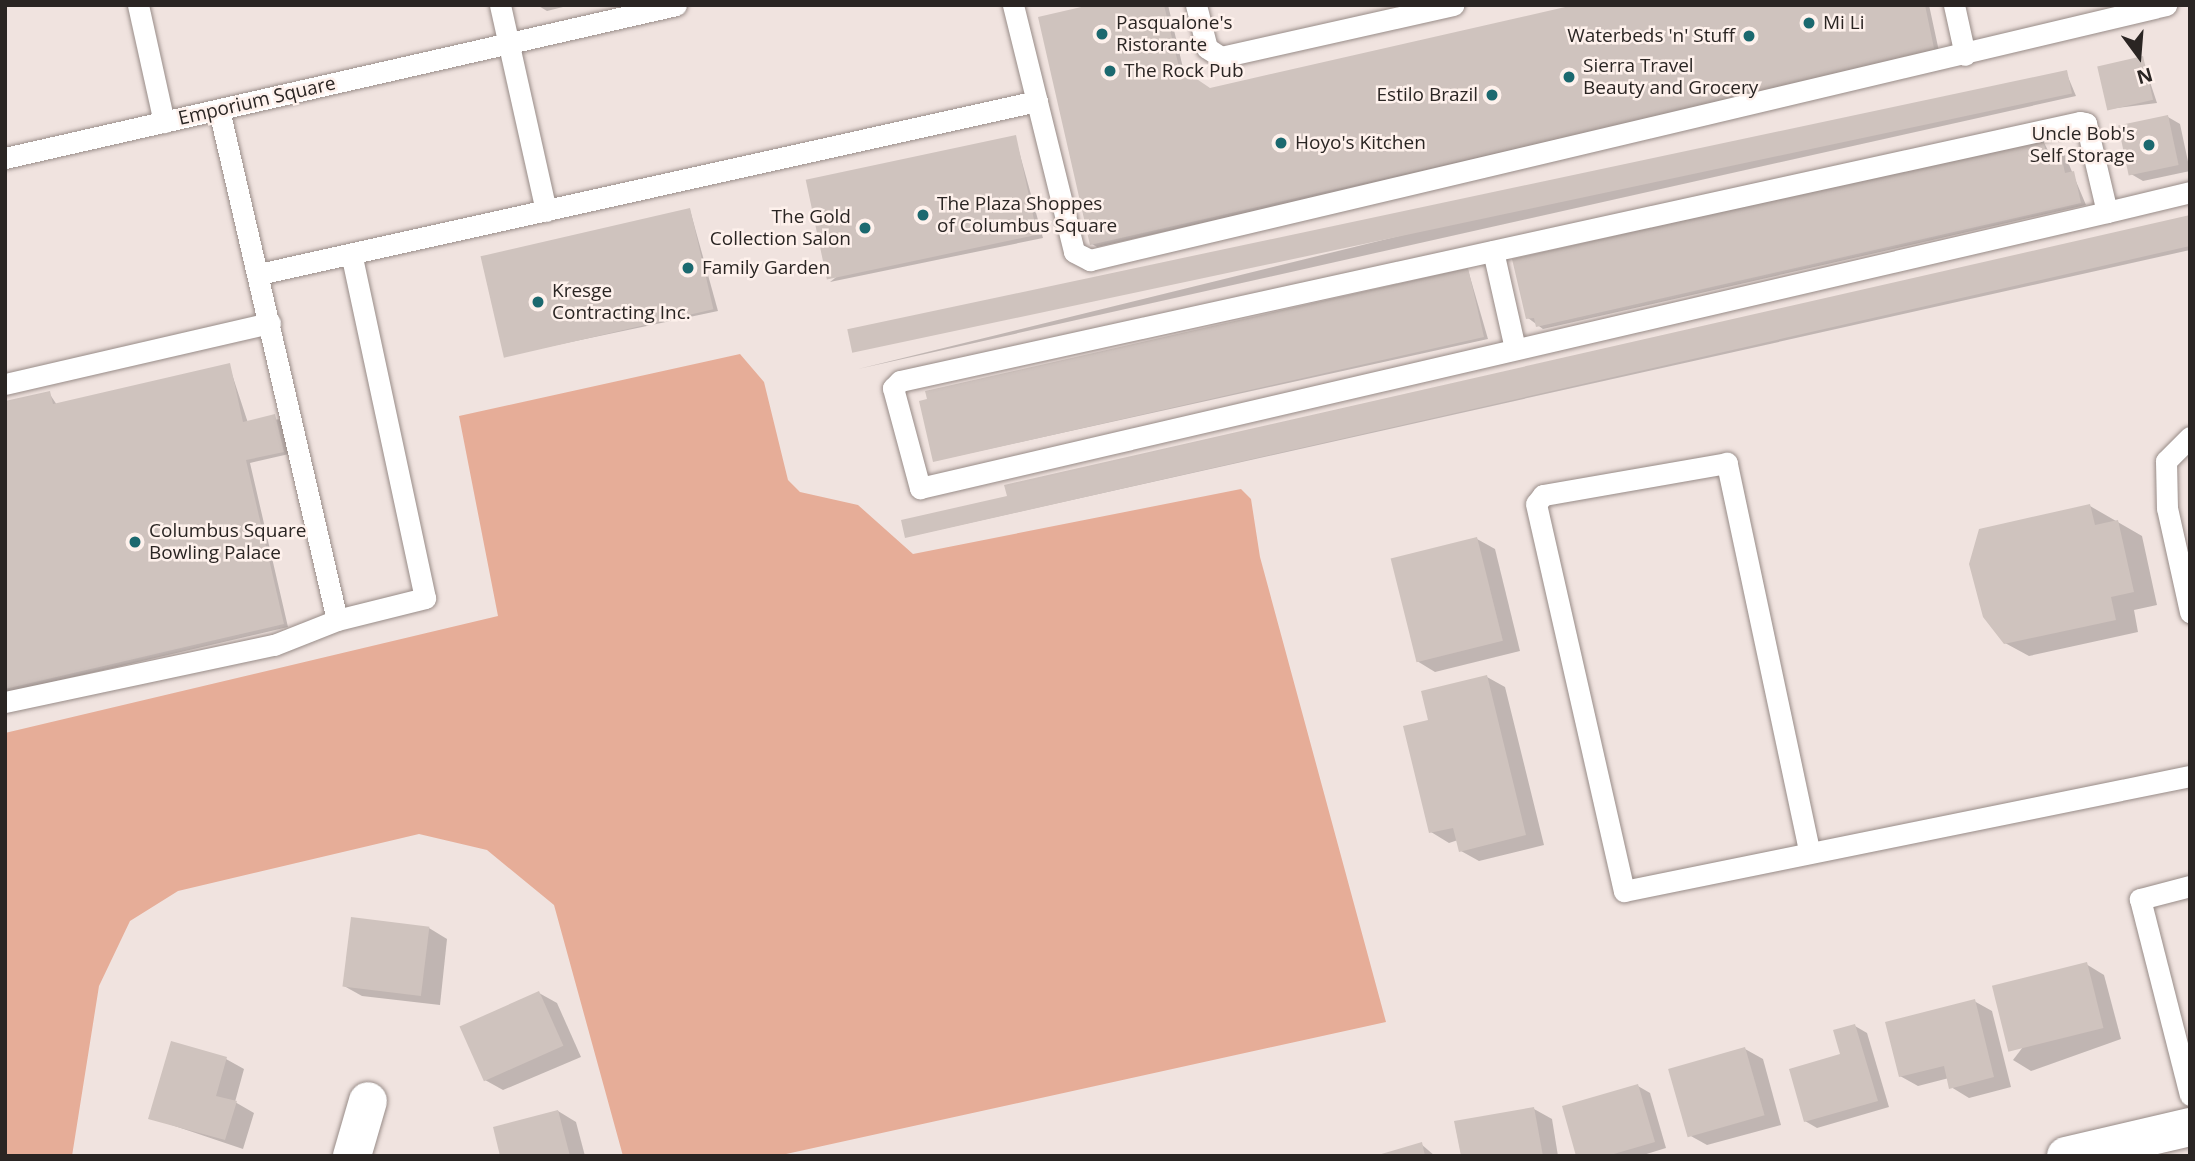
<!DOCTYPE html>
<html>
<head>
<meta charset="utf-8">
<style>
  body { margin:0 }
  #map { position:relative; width:2195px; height:1161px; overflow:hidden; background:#f0e3df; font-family:"Open Sans",sans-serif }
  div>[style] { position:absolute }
  .green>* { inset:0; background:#e6ad98 }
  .shadow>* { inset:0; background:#0003 }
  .building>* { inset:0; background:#cfc3be; transform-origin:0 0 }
  .roads { filter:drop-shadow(0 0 2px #988c88) drop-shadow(0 0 2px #988c88) }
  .lane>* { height:21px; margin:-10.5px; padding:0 10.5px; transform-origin:10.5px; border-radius:10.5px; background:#fff }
  .street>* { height:38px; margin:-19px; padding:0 19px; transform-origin:19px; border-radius:19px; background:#fff }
  .dots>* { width:19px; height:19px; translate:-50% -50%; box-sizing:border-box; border:4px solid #fef1ec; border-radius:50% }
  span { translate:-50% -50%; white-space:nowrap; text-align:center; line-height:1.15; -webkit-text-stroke:5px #fef1ec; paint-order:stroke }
  .poi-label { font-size:19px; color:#2a2523 }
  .left { translate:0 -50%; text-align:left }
  .right { translate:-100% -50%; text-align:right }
  .street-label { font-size:19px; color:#2a2523 }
  .frame { position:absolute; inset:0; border:7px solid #2a2523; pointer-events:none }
  .north { position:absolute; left:2104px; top:21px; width:70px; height:70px; -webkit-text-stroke:5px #fef1ec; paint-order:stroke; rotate:164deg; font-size:19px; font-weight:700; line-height:28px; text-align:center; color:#2a2523 }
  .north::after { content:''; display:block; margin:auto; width:24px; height:32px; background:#2a2523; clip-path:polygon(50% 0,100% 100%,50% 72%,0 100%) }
</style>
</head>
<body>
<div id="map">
  <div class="green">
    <div style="clip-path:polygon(740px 354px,764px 382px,788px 480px,800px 492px,858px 505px,913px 554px,1241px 489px,1251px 499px,1260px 557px,1386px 1022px,777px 1156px,623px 1156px,554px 905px,487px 850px,419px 834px,178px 891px,130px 921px,99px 986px,72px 1156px,5px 1156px,5px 733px,498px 616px,459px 416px)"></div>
  </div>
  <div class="shadow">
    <div style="clip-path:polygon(537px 5px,571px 5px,547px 11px)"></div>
    <div style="clip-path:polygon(1098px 5px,1168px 5px,1184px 72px,1211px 90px,1582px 5px,1929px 5px,1940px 56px,1097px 247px,1092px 244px)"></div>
    <div style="clip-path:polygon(2142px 58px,2157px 103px,2109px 109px)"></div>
    <div style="clip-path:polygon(2066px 72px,2076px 96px,858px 369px)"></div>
    <div style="clip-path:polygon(2168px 117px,2180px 124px,2190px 171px,2143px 181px,2131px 174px)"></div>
    <div style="clip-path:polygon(1015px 137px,1043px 238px,830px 282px)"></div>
    <div style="clip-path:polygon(2043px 141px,2050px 154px,2065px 155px,2086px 205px,1543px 329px,1528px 318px)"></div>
    <div style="clip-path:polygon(690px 210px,718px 311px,505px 356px)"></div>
    <div style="clip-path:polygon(2190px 217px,2190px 250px,906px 537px)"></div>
    <div style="clip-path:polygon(1468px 270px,1488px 339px,934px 461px)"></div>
    <div style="clip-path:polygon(229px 365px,248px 423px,281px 419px,289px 454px,250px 463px,288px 627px,5px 693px,5px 403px,49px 393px,57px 405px)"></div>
    <div style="clip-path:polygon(2090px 506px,2142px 536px,2157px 605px,2134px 610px,2138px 632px,2029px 656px,2005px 643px)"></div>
    <div style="clip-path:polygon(1477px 539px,1495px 549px,1520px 651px,1435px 672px,1417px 661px)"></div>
    <div style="clip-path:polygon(1487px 677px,1505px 687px,1544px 845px,1479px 861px,1461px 851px,1458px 840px,1449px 843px,1431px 832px,1430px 722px)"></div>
    <div style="clip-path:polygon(352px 919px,429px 928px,447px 939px,440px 1005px,362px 996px,344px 986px)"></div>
    <div style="clip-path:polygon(2086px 964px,2104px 975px,2121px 1039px,2031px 1071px,2013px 1060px)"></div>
    <div style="clip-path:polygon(539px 993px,557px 1003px,581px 1057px,503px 1090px,485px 1080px)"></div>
    <div style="clip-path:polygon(1974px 1001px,1992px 1011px,2011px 1087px,1969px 1098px,1951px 1087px,1949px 1078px,1918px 1086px,1900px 1076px)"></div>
    <div style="clip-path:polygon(1855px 1026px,1867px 1033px,1889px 1107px,1817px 1128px,1805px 1121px)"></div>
    <div style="clip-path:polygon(1745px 1049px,1763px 1059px,1781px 1125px,1707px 1145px,1689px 1135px)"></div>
    <div style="clip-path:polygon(226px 1059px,244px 1069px,235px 1102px,254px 1113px,243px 1149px,151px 1118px)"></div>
    <div style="clip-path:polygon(1638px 1086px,1650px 1093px,1666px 1148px,1640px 1156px,1578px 1156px)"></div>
    <div style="clip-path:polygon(1534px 1109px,1552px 1119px,1558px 1156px,1462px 1156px)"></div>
    <div style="clip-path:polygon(558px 1111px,576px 1122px,585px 1156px,502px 1156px)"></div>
    <div style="clip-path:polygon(1421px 1144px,1435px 1156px,1382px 1156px)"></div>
  </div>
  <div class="building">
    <div style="clip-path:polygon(1090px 5px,1164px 5px,1179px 67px,1210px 88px,1574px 5px,1925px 5px,1935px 53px,1090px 245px,1038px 17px)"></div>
    <div style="left:2143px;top:56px;width:45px;height:47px;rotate:77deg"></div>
    <div style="left:2067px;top:70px;width:24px;height:1247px;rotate:78deg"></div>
    <div style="left:2168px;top:115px;width:51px;height:51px;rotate:78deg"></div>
    <div style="left:1016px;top:135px;width:102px;height:215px;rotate:78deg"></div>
    <div style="clip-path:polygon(2043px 139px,2046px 153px,2060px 150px,2065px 173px,2074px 171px,2081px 203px,1536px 327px,1534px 318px,1526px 319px,1512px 259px)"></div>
    <div style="left:690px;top:208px;width:104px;height:215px;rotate:77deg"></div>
    <div style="clip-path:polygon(2190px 215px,2190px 246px,905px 538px,901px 520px,1007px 496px,1004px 485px)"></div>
    <div style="clip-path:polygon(1468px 268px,1484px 337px,933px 462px,919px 401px,927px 399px,925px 391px)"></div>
    <div style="clip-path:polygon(230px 363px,243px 422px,275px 414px,284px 452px,246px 460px,284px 624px,5px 689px,5px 401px,50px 391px,53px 404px)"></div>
    <div style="clip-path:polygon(2090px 504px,2095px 525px,2118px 520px,2134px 592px,2111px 597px,2116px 620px,2004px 644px,1983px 617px,1969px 564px,1979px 529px)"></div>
    <div style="left:1477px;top:537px;width:107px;height:89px;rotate:76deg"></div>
    <div style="clip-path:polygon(1487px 675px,1526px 835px,1459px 852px,1453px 828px,1429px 833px,1403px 726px,1428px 720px,1421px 691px)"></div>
    <div style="left:351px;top:917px;width:79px;height:70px;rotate:7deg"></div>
    <div style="left:2087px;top:962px;width:68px;height:98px;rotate:76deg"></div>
    <div style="left:539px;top:991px;width:60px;height:87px;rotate:66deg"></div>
    <div style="clip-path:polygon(1975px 999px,1994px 1077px,1949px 1089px,1944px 1066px,1899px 1077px,1885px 1022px)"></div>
    <div style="clip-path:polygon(1855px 1024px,1878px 1101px,1804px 1122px,1789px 1069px,1840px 1054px,1833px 1030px)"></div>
    <div style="clip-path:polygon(171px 1041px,227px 1057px,216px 1096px,237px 1101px,225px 1140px,148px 1119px)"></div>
    <div style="left:1745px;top:1047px;width:71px;height:80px;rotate:74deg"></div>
    <div style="clip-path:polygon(1638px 1084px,1655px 1142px,1607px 1156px,1576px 1156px,1562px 1106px)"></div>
    <div style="clip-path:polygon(1534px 1107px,1543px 1156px,1461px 1156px,1454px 1121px)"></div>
    <div style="clip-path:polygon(558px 1110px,570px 1156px,500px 1156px,493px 1127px)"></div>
    <div style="clip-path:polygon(1422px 1142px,1425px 1156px,1378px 1156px,1378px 1155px)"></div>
  </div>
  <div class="roads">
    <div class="lane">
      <div style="left:138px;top:5px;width:120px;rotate:77.5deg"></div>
      <div style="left:500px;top:5px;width:211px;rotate:77.4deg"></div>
      <div style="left:1013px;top:5px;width:254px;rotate:76.1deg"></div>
      <div style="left:1074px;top:252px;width:18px;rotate:27deg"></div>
      <div style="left:1090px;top:260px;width:1106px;rotate:-13.33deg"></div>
      <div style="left:1196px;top:5px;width:44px;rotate:75.7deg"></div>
      <div style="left:1207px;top:48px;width:17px;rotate:33deg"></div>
      <div style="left:1221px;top:57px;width:238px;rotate:-12.6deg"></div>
      <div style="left:1954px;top:5px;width:51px;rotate:77.6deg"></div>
      <div style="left:219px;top:110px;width:523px;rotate:76.97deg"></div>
      <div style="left:337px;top:620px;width:91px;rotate:-14deg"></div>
      <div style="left:425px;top:598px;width:352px;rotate:-102.1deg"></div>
      <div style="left:5px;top:158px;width:688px;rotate:-12.84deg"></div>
      <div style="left:2107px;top:212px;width:91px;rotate:-103.3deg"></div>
      <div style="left:2086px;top:123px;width:6px;rotate:-171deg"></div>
      <div style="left:2080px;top:122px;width:1208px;rotate:167.62deg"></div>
      <div style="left:900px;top:381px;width:10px;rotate:135deg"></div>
      <div style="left:893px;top:388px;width:104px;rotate:74.9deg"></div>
      <div style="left:920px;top:488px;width:1219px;rotate:-13.09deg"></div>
      <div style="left:2107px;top:212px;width:85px;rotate:-13.5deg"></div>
      <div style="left:1493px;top:251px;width:100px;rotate:77.3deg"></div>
      <div style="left:259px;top:274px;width:797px;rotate:-12.54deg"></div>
      <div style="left:5px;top:384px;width:272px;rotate:-13deg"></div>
      <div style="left:2190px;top:437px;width:34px;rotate:135deg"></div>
      <div style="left:2166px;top:461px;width:47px;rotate:88.8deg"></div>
      <div style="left:2167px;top:508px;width:107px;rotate:77.5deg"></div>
      <div style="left:5px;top:702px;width:275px;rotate:-12deg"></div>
      <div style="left:274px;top:645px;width:68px;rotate:-21.6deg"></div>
      <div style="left:1809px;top:850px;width:396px;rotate:-102deg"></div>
      <div style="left:1727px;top:463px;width:187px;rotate:170.1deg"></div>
      <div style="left:1543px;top:495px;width:11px;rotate:128deg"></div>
      <div style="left:1536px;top:504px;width:397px;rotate:77.2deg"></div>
      <div style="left:1624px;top:891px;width:578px;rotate:-11.49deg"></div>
      <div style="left:2190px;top:886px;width:52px;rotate:165.4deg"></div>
      <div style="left:2140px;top:899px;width:202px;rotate:75.7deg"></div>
    </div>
    <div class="street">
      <div style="left:352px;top:1156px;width:57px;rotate:-73.8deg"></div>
      <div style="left:2066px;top:1156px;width:127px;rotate:-13.2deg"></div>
    </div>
  </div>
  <div class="dots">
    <div style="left:1809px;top:23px;background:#1c696f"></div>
    <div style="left:1102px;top:34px;background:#1c696f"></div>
    <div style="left:1749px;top:36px;background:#1c696f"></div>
    <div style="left:1110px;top:71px;background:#1c696f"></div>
    <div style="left:1569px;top:77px;background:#1c696f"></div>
    <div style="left:1492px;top:95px;background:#1c696f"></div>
    <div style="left:1281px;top:143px;background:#1c696f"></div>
    <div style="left:2149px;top:145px;background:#1c696f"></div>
    <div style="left:923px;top:215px;background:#1c696f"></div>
    <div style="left:865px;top:228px;background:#1c696f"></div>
    <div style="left:688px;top:268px;background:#1c696f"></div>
    <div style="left:538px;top:302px;background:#1c696f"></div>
    <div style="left:135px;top:542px;background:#1c696f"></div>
  </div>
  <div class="poi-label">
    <span class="left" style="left:1116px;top:34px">Pasqualone's<br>Ristorante</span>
    <span class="left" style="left:1823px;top:23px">Mi Li</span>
    <span class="right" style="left:1735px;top:36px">Waterbeds 'n' Stuff</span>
    <span class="left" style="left:1583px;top:77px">Sierra Travel<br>Beauty and Grocery</span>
    <span class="left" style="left:1124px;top:71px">The Rock Pub</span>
    <span class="right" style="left:1478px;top:95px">Estilo Brazil</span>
    <span class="right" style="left:2135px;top:145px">Uncle Bob's<br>Self Storage</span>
    <span class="left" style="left:1295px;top:143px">Hoyo's Kitchen</span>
    <span class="left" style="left:937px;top:215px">The Plaza Shoppes<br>of Columbus Square</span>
    <span class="right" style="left:851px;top:228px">The Gold<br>Collection Salon</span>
    <span class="left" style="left:702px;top:268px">Family Garden</span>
    <span class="left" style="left:552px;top:302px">Kresge<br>Contracting Inc.</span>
    <span class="left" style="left:149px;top:542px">Columbus Square<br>Bowling Palace</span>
  </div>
  <div class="street-label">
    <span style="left:257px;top:101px;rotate:-13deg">Emporium Square</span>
  </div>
  <div class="frame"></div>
  <div class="north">N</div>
</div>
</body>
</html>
